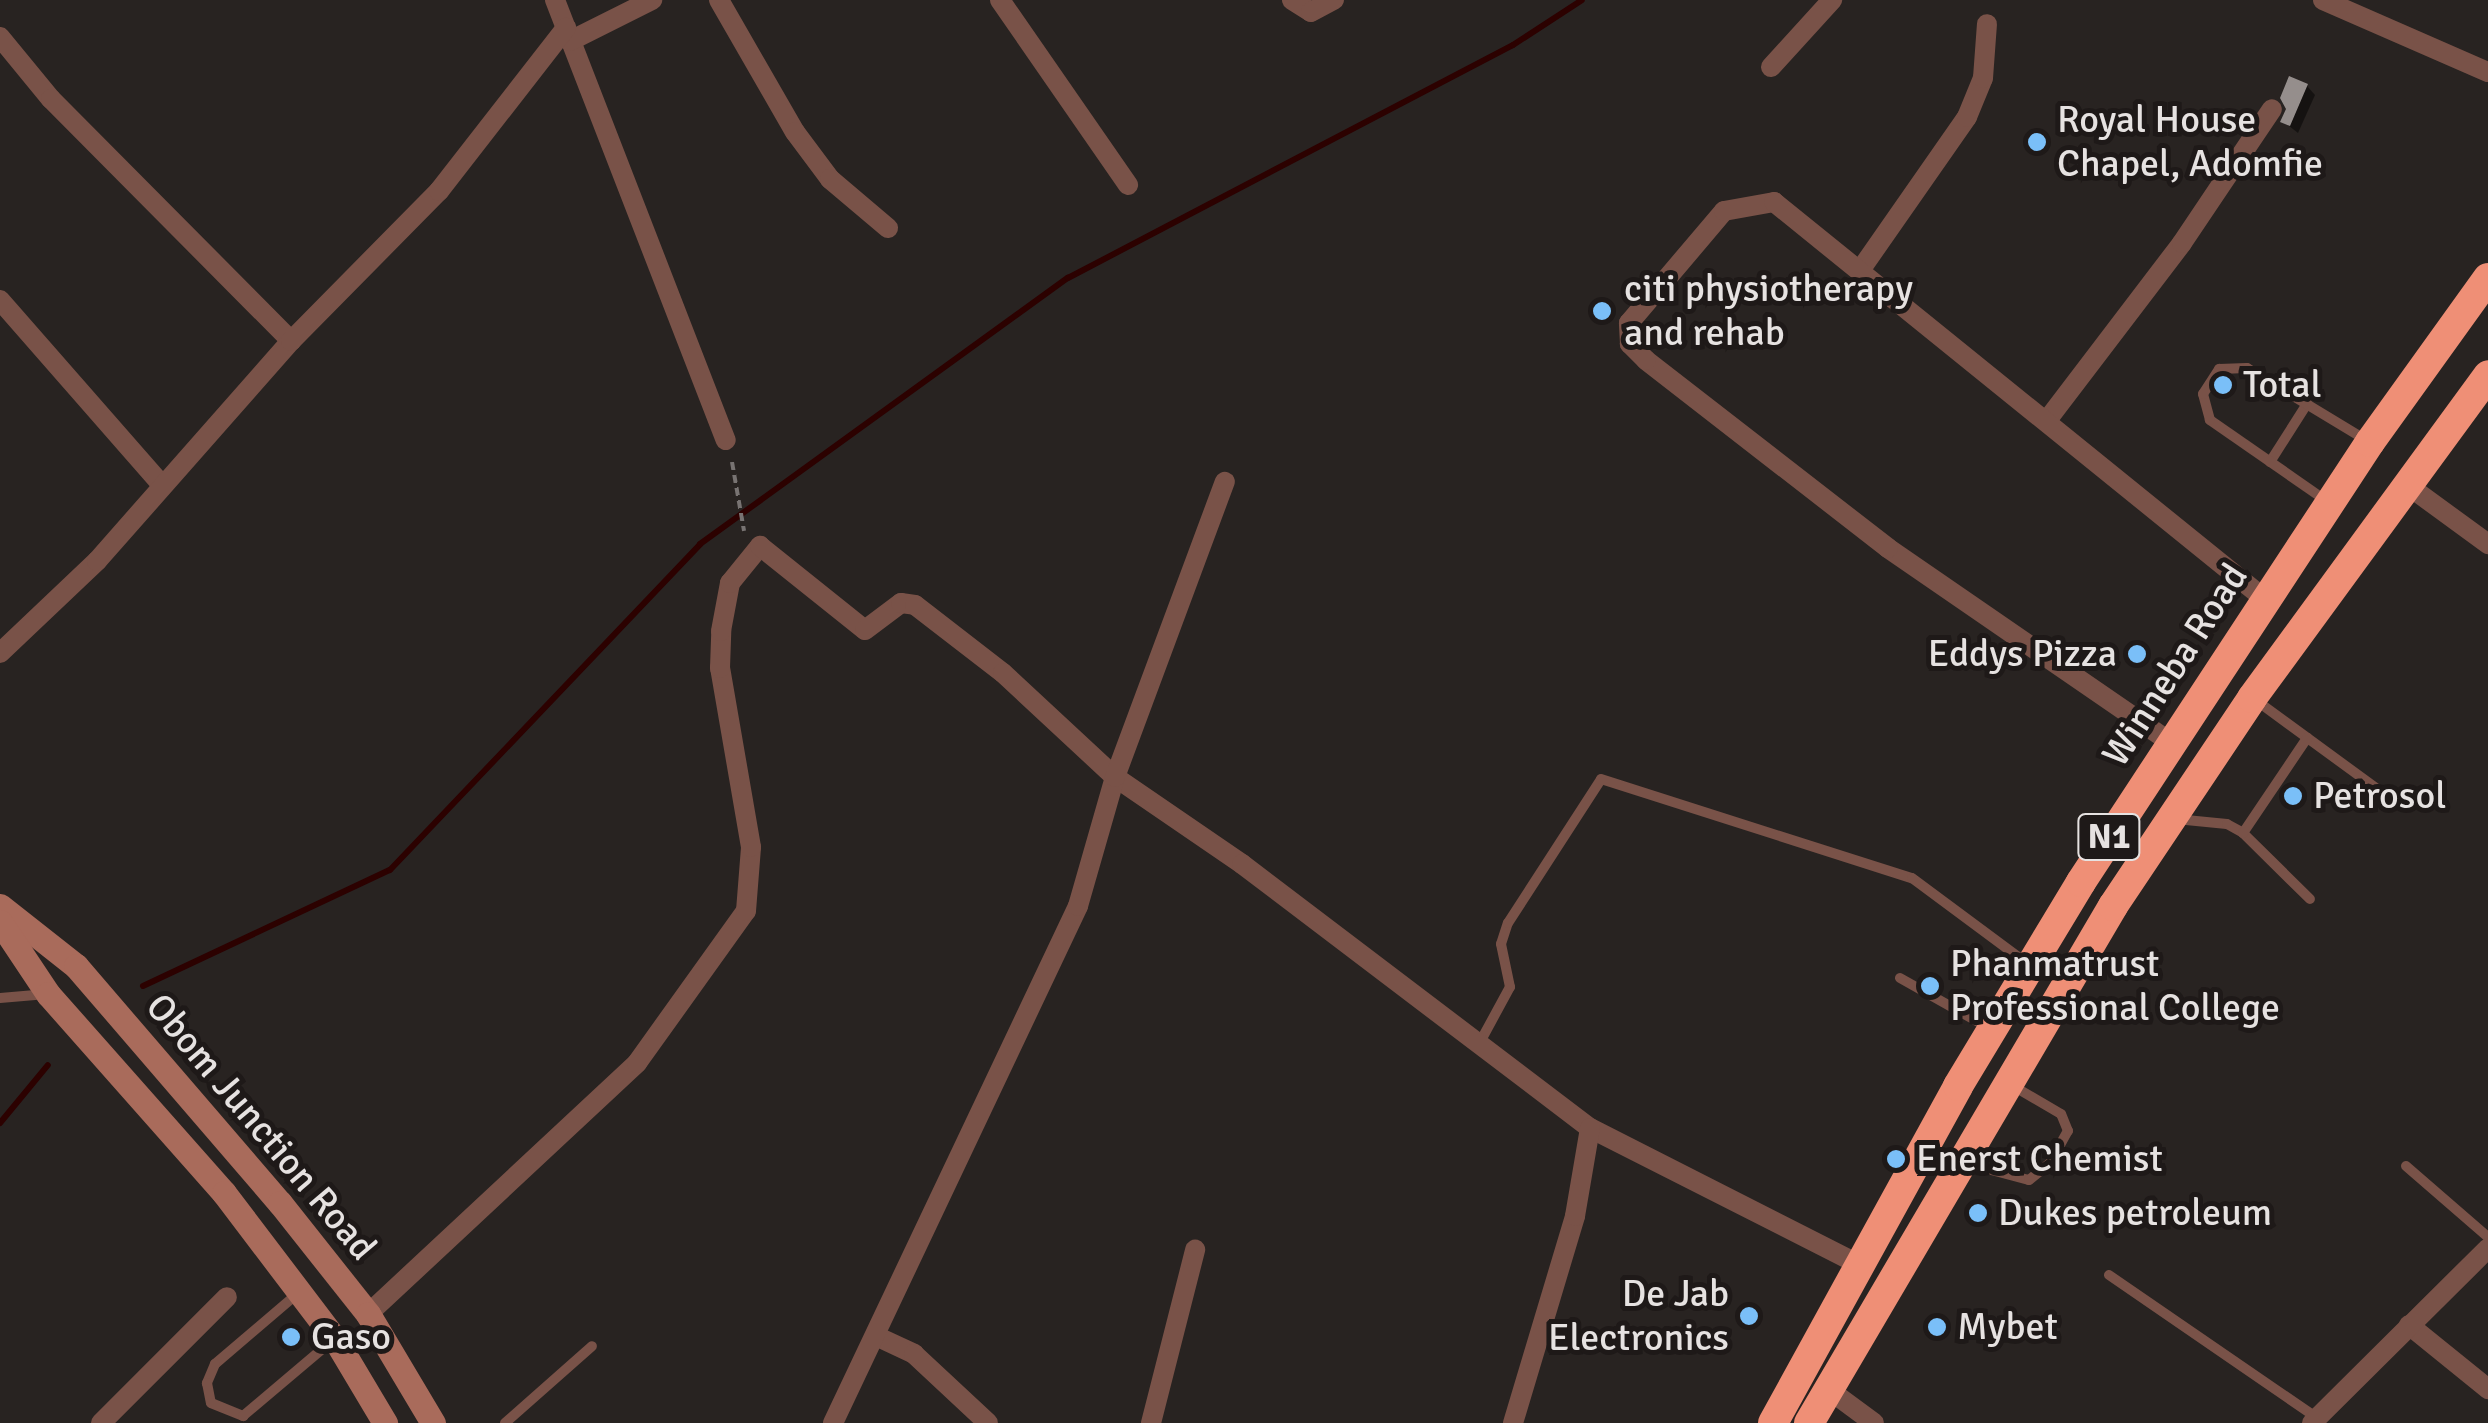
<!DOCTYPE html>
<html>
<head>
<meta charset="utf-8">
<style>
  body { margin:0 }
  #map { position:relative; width:2488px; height:1423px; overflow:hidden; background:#282321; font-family:Signika,sans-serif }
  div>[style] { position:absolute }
  .shadow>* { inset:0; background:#0007 }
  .stream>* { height:6px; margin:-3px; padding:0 3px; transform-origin:3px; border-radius:3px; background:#2c0100 }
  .building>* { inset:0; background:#958e8c }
  .path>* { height:4px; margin-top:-2px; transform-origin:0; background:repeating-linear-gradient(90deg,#787372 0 8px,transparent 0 13px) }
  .lane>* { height:10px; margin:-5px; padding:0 5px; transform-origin:5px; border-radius:5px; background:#795248 }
  .street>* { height:20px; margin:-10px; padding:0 10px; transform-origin:10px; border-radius:10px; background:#795248 }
  .secondary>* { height:25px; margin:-12.5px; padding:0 12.5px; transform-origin:12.5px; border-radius:12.5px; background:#a96b5b }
  .highway>* { height:30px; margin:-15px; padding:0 15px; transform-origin:15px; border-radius:15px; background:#ef8f76 }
  .dots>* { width:28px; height:28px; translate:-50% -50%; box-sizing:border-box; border:5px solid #1e1918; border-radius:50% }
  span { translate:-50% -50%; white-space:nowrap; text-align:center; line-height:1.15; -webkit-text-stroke:10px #1e1918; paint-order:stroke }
  .shield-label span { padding:2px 8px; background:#1e1918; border:2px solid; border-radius:8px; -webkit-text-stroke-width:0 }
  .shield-label { font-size:35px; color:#e6e2e1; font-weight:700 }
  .poi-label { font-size:38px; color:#e6e2e1 }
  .left { translate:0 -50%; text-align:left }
  .right { translate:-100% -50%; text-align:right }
  .street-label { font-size:38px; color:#e6e2e1 }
</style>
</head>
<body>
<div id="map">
  <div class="shadow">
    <div style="clip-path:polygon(2307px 86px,2315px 95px,2298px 133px,2283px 121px)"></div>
  </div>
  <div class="stream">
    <div style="left:143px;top:986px;width:273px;rotate:-25.2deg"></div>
    <div style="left:390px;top:870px;width:450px;rotate:-46.4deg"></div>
    <div style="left:700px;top:544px;width:454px;rotate:-35.9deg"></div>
    <div style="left:1068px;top:278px;width:502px;rotate:-27.64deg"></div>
    <div style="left:1513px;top:45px;width:82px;rotate:-33.1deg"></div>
    <div style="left:0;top:1123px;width:75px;rotate:-50.4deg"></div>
  </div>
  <div class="building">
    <div style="clip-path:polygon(2289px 76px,2308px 84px,2290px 126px,2280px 122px,2286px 109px,2280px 98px)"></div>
  </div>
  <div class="path">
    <div style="left:732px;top:462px;width:70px;rotate:80.1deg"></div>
  </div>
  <div class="lane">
    <div style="left:2270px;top:462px;width:69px;rotate:-57.5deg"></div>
    <div style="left:2328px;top:502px;width:144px;rotate:-145.2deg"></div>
    <div style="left:2210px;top:420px;width:27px;rotate:-105deg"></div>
    <div style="left:2203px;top:394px;width:30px;rotate:-57deg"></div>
    <div style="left:2219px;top:369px;width:28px;rotate:-2deg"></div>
    <div style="left:2247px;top:368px;width:143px;rotate:31.2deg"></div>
    <div style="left:2257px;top:701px;width:161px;rotate:36.2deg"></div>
    <div style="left:2176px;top:819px;width:51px;rotate:5.6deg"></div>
    <div style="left:2227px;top:824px;width:18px;rotate:29deg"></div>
    <div style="left:2243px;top:833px;width:94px;rotate:44.6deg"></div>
    <div style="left:2243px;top:833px;width:115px;rotate:-56deg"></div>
    <div style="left:1900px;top:978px;width:104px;rotate:29.3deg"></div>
    <div style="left:0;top:998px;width:47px;rotate:-4.9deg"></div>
    <div style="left:1479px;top:1044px;width:65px;rotate:-61.5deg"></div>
    <div style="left:1510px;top:987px;width:44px;rotate:-101.8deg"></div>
    <div style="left:1501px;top:944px;width:22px;rotate:-72deg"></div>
    <div style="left:1508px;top:923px;width:171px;rotate:-57.1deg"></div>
    <div style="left:1601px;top:779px;width:326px;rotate:17.7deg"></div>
    <div style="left:1912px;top:878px;width:146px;rotate:36.6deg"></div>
    <div style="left:1965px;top:1163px;width:66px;rotate:14.9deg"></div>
    <div style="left:2029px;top:1180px;width:27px;rotate:-39deg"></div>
    <div style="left:2050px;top:1163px;width:37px;rotate:-61deg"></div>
    <div style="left:2068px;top:1131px;width:18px;rotate:-112deg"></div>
    <div style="left:2061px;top:1114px;width:56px;rotate:-149.7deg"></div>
    <div style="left:2406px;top:1166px;width:108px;rotate:40.9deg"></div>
    <div style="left:2109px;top:1275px;width:252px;rotate:34.5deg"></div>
    <div style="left:297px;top:1294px;width:108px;rotate:139.5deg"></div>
    <div style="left:215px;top:1364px;width:21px;rotate:113deg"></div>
    <div style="left:207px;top:1383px;width:20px;rotate:79deg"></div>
    <div style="left:211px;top:1403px;width:35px;rotate:22deg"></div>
    <div style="left:243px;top:1416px;width:119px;rotate:-40.2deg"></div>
    <div style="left:505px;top:1423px;width:116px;rotate:-41.5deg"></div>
  </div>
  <div class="street">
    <div style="left:555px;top:0;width:472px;rotate:68.8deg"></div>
    <div style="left:719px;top:0;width:152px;rotate:60.1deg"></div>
    <div style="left:795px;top:132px;width:59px;rotate:53.3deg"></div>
    <div style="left:830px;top:179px;width:76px;rotate:40.2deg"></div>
    <div style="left:1000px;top:0;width:225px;rotate:55.3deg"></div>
    <div style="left:1292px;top:0;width:22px;rotate:32deg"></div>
    <div style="left:1311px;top:12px;width:26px;rotate:-28deg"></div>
    <div style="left:2323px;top:0;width:180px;rotate:23.6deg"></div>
    <div style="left:0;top:37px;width:80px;rotate:50.6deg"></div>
    <div style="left:51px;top:99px;width:341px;rotate:45.2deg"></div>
    <div style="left:570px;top:41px;width:92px;rotate:-26.6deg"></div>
    <div style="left:1771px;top:67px;width:91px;rotate:-47.7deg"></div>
    <div style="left:1861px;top:269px;width:185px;rotate:-55.1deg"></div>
    <div style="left:1967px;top:117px;width:42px;rotate:-67.7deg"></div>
    <div style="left:1983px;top:78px;width:54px;rotate:-85.8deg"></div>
    <div style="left:0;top:300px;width:247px;rotate:48.8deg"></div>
    <div style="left:2048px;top:419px;width:221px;rotate:-52.7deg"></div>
    <div style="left:2182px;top:243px;width:161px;rotate:-56.1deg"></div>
    <div style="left:2406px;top:484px;width:102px;rotate:36.2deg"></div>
    <div style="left:0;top:653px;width:134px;rotate:-43.5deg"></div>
    <div style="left:97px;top:561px;width:293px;rotate:-48.6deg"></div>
    <div style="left:291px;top:341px;width:211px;rotate:-45.4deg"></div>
    <div style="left:439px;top:191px;width:207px;rotate:-52.1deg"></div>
    <div style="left:2170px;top:742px;width:342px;rotate:-145.5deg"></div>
    <div style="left:1888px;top:548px;width:306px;rotate:-142.2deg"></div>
    <div style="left:1646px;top:360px;width:23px;rotate:-135deg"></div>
    <div style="left:1630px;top:344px;width:21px;rotate:-93deg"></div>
    <div style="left:1629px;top:323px;width:147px;rotate:-49.7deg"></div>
    <div style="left:1724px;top:211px;width:51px;rotate:-10.2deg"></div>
    <div style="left:1774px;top:202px;width:633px;rotate:38.97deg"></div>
    <div style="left:368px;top:1314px;width:368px;rotate:-43deg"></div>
    <div style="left:637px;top:1063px;width:187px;rotate:-54.4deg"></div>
    <div style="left:746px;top:911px;width:64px;rotate:-85.5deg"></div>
    <div style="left:751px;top:847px;width:182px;rotate:-99.8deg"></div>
    <div style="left:720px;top:668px;width:37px;rotate:-88deg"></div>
    <div style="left:721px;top:631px;width:49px;rotate:-79.4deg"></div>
    <div style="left:730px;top:583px;width:48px;rotate:-51deg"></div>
    <div style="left:760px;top:546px;width:134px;rotate:38.7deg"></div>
    <div style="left:865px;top:630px;width:45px;rotate:-36.9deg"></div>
    <div style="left:901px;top:603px;width:14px;rotate:8deg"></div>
    <div style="left:915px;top:605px;width:111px;rotate:37.7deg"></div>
    <div style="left:1003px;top:673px;width:153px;rotate:42.9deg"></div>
    <div style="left:1115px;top:777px;width:154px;rotate:34.4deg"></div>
    <div style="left:1242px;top:864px;width:437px;rotate:37.2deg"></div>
    <div style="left:1590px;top:1128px;width:303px;rotate:26.9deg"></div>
    <div style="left:2409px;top:1325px;width:102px;rotate:39deg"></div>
    <div style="left:878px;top:1337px;width:40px;rotate:25deg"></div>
    <div style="left:914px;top:1354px;width:101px;rotate:43deg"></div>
    <div style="left:1828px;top:1389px;width:57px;rotate:36.5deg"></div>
    <div style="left:101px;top:1423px;width:178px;rotate:-45deg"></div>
    <div style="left:833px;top:1423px;width:572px;rotate:-64.64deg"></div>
    <div style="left:1078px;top:906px;width:134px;rotate:-74deg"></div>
    <div style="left:1115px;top:777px;width:315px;rotate:-69.6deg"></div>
    <div style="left:1151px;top:1423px;width:179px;rotate:-75.7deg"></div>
    <div style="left:1513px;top:1423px;width:216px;rotate:-73.3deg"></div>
    <div style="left:1575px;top:1216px;width:89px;rotate:-80.3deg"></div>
    <div style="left:2312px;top:1423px;width:248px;rotate:-44.8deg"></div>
  </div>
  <div class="secondary">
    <div style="left:0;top:906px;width:97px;rotate:38.3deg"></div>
    <div style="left:76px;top:966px;width:313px;rotate:49.3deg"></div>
    <div style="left:280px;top:1203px;width:142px;rotate:51.6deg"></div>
    <div style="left:368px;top:1314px;width:127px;rotate:59.2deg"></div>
    <div style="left:0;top:922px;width:87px;rotate:56.3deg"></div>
    <div style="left:48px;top:994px;width:266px;rotate:48.5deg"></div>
    <div style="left:224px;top:1193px;width:183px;rotate:52.8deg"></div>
    <div style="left:335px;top:1339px;width:98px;rotate:59.2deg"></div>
  </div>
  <div class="highway">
    <div style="left:1773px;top:1423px;width:384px;rotate:-61.2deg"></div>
    <div style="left:1958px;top:1086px;width:238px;rotate:-58.9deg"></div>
    <div style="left:2081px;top:882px;width:526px;rotate:-56.7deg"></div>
    <div style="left:2370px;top:442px;width:202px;rotate:-54.3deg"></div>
    <div style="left:1809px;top:1423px;width:600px;rotate:-59.54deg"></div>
    <div style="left:2113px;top:906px;width:250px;rotate:-56.2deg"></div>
    <div style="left:2252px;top:698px;width:400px;rotate:-53.8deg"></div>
  </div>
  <div class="dots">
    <div style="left:2037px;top:142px;background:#7abff8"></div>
    <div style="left:1602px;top:311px;background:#7abff8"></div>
    <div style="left:2223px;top:385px;background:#7abff8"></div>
    <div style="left:2137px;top:654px;background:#7abff8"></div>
    <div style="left:2293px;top:796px;background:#7abff8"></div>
    <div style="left:1930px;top:986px;background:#7abff8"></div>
    <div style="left:1896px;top:1159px;background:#7abff8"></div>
    <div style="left:1978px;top:1213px;background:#7abff8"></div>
    <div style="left:1749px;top:1316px;background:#7abff8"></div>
    <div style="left:1937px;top:1327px;background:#7abff8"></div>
    <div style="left:291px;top:1337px;background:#7abff8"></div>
  </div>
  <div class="shield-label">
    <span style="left:2109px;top:837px">N1</span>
  </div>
  <div class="poi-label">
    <span class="left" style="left:2057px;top:142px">Royal House<br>Chapel, Adomfie</span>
    <span class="left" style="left:1624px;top:311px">citi physiotherapy<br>and rehab</span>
    <span class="left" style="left:2243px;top:385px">Total</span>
    <span class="right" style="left:2117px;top:654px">Eddys Pizza</span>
    <span class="left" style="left:2313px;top:796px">Petrosol</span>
    <span class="left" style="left:1950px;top:986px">Phanmatrust<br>Professional College</span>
    <span class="left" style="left:1916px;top:1159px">Enerst Chemist</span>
    <span class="left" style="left:1998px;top:1213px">Dukes petroleum</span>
    <span class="right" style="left:1729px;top:1316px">De Jab<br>Electronics</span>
    <span class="left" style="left:1957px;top:1327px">Mybet</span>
    <span class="left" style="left:311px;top:1337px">Gaso</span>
  </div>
  <div class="street-label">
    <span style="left:2175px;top:665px;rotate:-57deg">Winneba Road</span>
    <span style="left:261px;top:1127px;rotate:50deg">Obom Junction Road</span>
  </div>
</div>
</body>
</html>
